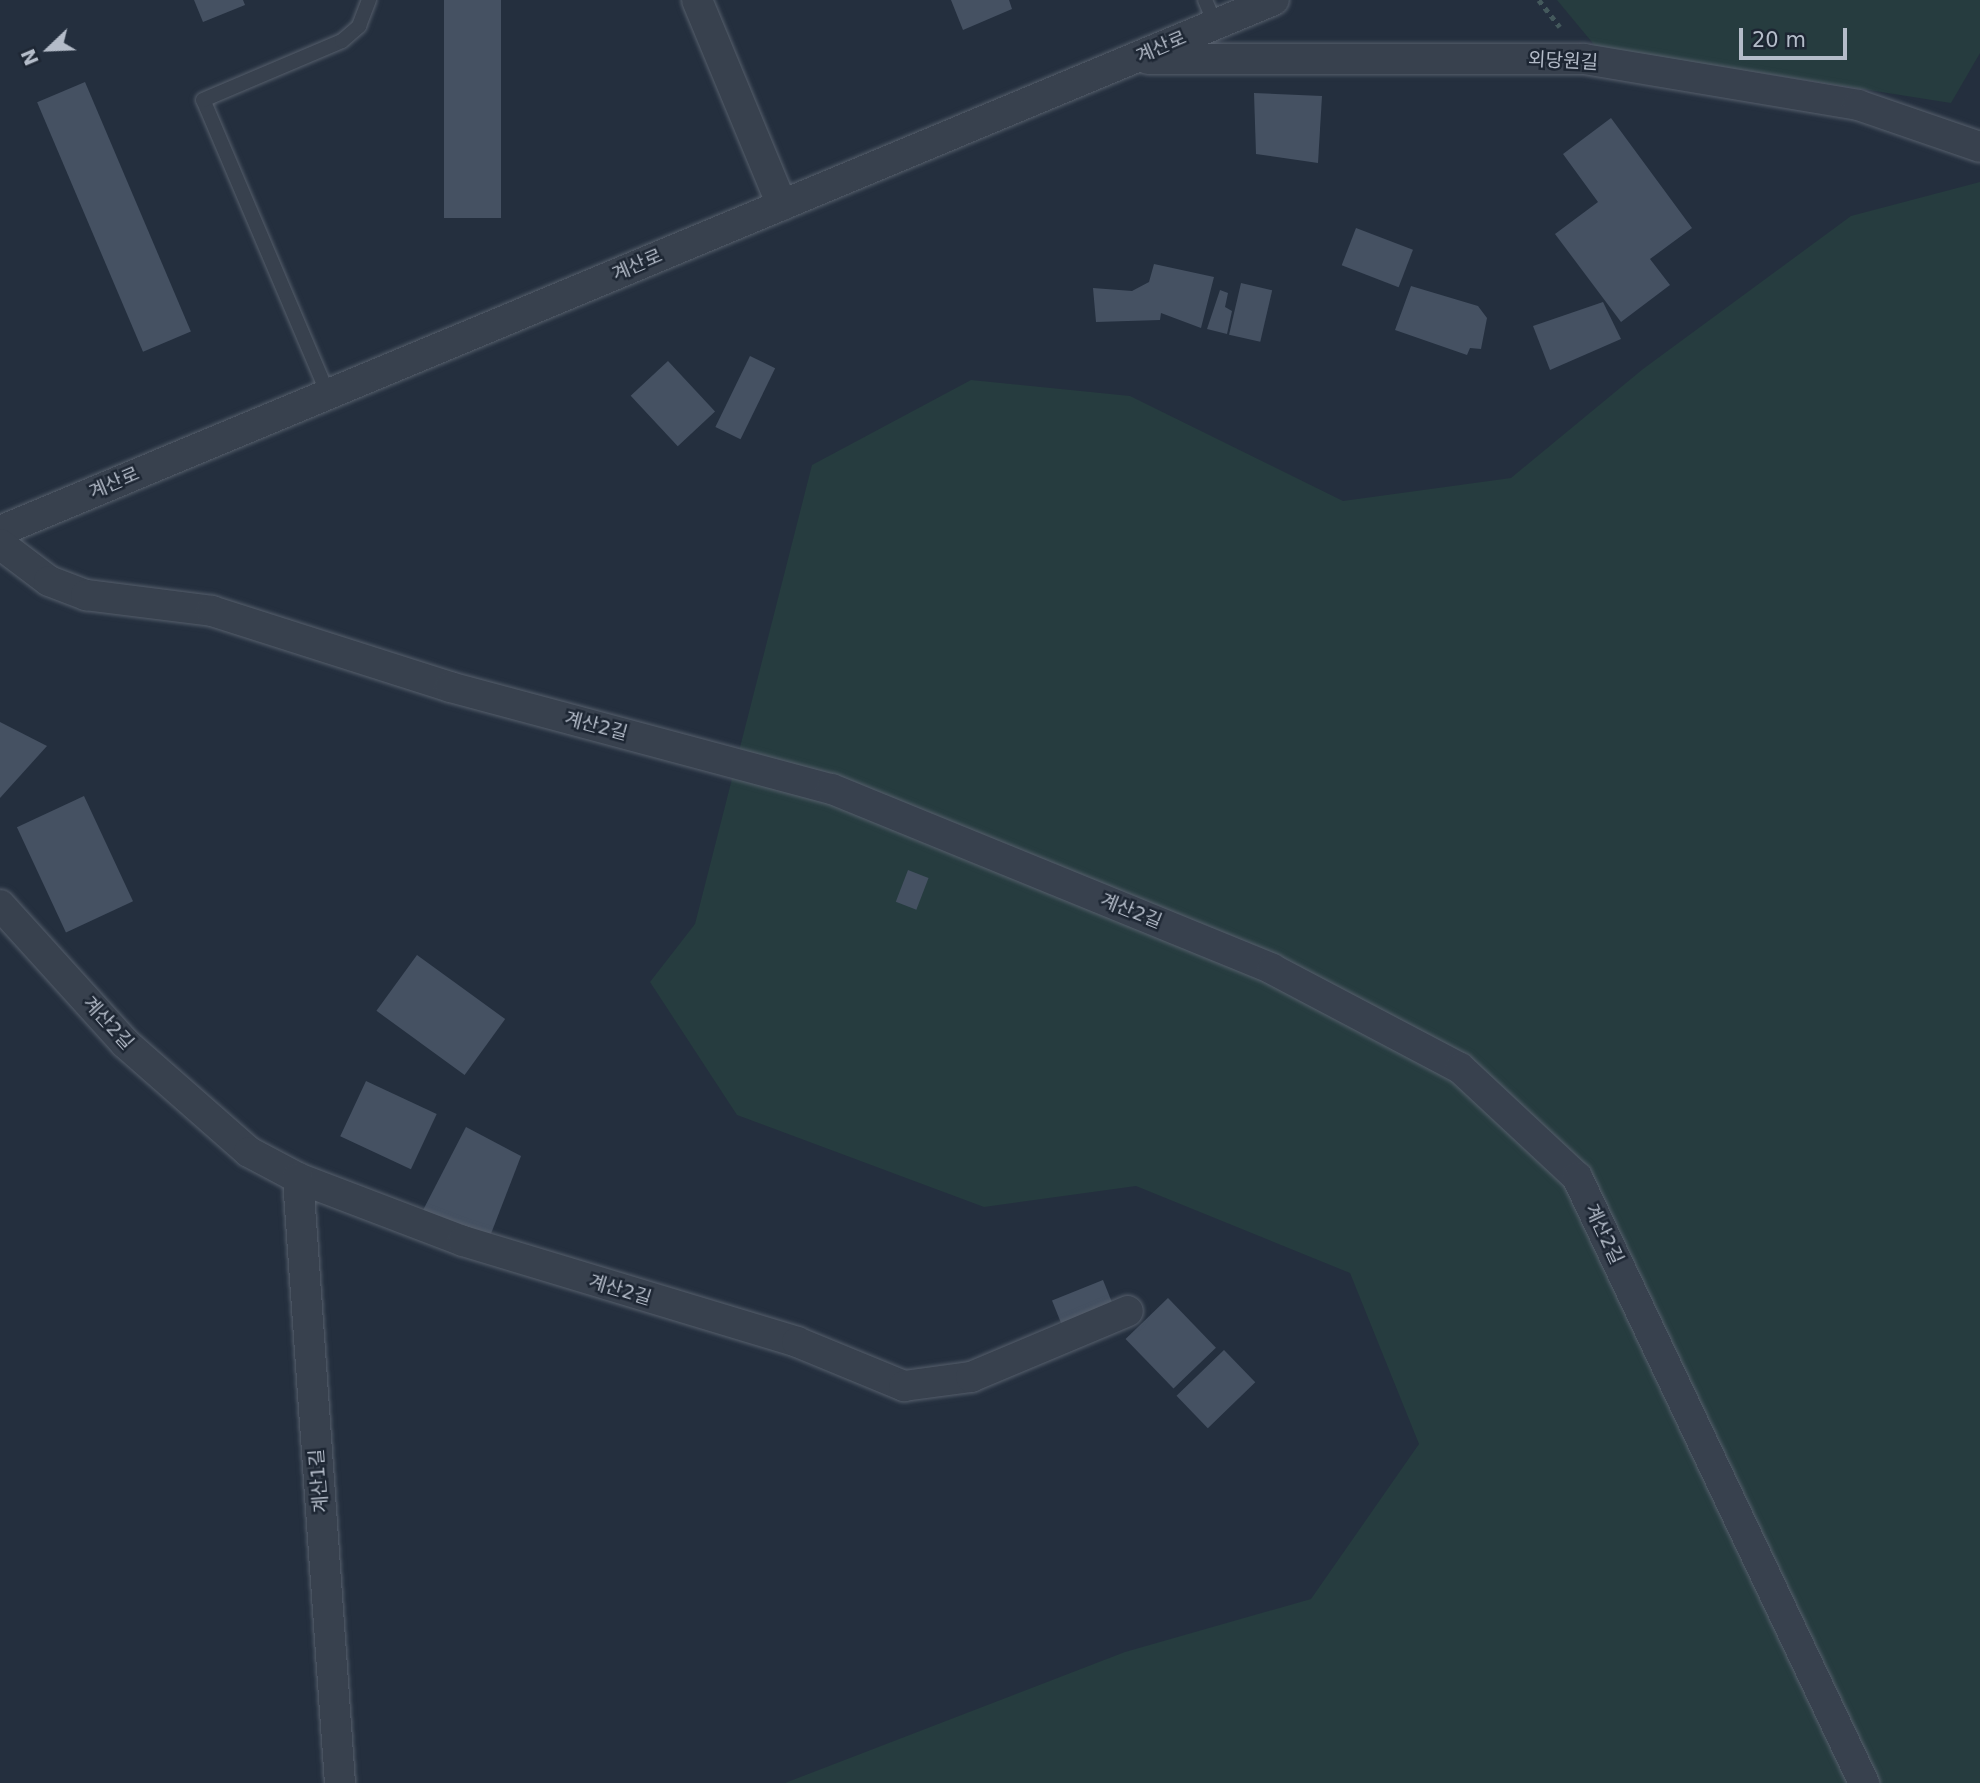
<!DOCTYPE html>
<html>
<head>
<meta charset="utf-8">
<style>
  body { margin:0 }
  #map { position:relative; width:1980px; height:1783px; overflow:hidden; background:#242f3e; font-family:"DejaVu Sans","Noto Sans KR",sans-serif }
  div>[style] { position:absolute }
  .green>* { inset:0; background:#263c3f }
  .building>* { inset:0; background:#455162; transform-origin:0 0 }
  .path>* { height:4.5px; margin-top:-2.25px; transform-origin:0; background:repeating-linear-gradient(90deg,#44595c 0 5px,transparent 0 10px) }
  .roads { filter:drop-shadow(0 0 2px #565f6c) drop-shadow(0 0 2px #565f6c) }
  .lane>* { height:14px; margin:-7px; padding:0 7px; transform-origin:7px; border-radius:7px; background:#38414e }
  .street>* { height:30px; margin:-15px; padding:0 15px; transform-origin:15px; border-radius:15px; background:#38414e }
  span { translate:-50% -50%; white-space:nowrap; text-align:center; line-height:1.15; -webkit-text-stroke:5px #1d2633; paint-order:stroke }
  .street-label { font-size:19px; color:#b4bcc9 }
  .north { position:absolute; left:14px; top:14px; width:70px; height:70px; -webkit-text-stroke:5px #1d2633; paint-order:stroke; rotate:247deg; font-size:19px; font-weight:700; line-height:28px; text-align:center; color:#b4bcc9 }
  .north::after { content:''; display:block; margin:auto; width:24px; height:32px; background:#b4bcc9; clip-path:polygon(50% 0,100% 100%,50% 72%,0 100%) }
  .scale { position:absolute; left:1739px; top:28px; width:108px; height:32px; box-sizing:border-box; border:4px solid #b4bcc9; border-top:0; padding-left:9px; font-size:21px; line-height:24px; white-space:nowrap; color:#b4bcc9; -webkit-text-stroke:5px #1d2633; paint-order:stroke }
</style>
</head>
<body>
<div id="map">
  <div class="green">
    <div style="clip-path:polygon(1557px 0,1980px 0,1980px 53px,1951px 103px,1596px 47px)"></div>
    <div style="clip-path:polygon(1980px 182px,1980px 1783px,785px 1783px,1125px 1652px,1311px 1599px,1419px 1444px,1350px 1273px,1136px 1186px,984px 1207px,737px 1115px,650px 982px,695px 924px,812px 465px,971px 380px,1130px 396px,1343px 501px,1511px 478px,1643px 369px,1851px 216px)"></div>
  </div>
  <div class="building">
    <div style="clip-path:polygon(194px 0,243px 0,245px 5px,203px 22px)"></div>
    <div style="left:444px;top:0;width:57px;height:218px"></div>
    <div style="clip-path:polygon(951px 0,1009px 0,1012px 9px,963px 30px)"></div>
    <div style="left:85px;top:82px;width:271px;height:52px;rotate:67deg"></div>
    <div style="clip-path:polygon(1254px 93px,1322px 96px,1318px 163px,1256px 154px)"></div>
    <div style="clip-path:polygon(1611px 118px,1692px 228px,1650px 259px,1670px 285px,1621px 322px,1555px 234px,1598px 202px,1563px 154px)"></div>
    <div style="left:1356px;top:228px;width:61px;height:40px;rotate:21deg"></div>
    <div style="clip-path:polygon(1154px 264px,1214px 277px,1201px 328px,1161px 313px,1160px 320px,1096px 322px,1093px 288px,1132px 291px,1149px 282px)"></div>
    <div style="left:1241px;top:283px;width:32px;height:53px;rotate:13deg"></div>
    <div style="clip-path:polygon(1411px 286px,1478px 306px,1487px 318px,1481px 349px,1470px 348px,1467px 355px,1395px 330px)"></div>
    <div style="clip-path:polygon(1220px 290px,1228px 293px,1225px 307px,1232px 311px,1227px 334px,1207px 329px)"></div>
    <div style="clip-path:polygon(1603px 302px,1621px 339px,1550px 370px,1533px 326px)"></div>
    <div style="left:750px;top:356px;width:28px;height:79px;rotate:26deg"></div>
    <div style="left:668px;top:361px;width:69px;height:51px;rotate:47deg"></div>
    <div style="clip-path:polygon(0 722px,47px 746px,0 798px)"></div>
    <div style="left:84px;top:796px;width:116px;height:74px;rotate:65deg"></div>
    <div style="left:908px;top:870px;width:22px;height:34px;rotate:21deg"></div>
    <div style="left:417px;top:955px;width:109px;height:69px;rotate:36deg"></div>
    <div style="left:366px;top:1081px;width:78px;height:61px;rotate:25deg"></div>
    <div style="clip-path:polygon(466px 1127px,521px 1156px,487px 1244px,420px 1216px)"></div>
    <div style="left:1103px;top:1280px;width:29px;height:55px;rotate:68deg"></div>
    <div style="left:1168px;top:1298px;width:69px;height:59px;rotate:46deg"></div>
    <div style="left:1224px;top:1350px;width:45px;height:66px;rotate:46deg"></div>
  </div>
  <div class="path">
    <div style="left:1539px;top:0;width:34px;rotate:52deg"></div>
  </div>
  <div class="roads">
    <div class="lane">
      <div style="left:1205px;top:0;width:26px;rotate:67deg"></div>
      <div style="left:328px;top:394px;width:319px;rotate:-113deg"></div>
      <div style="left:203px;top:100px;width:151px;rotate:-23deg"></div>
      <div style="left:342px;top:41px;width:23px;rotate:-41deg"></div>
      <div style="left:359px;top:26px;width:28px;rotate:-69deg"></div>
    </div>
    <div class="street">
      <div style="left:697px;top:0;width:222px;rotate:67.5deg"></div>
      <div style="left:1148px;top:59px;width:436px"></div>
      <div style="left:1584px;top:59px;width:278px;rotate:9.5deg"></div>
      <div style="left:1858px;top:105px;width:129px;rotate:19deg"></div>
      <div style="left:0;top:531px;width:1380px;rotate:-22.63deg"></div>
      <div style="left:0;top:544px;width:61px;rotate:37.1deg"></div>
      <div style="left:49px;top:581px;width:40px;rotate:21deg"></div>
      <div style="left:86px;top:595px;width:127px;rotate:7.2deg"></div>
      <div style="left:212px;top:611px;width:250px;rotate:17.7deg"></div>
      <div style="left:450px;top:687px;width:395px;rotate:15deg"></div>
      <div style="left:832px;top:789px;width:475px;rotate:22.2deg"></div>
      <div style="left:1272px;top:969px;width:212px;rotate:27.8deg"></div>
      <div style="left:1460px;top:1068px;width:160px;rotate:43deg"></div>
      <div style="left:1577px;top:1177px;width:671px;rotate:64.66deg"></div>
      <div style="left:0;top:905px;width:186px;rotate:47.8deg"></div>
      <div style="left:125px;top:1043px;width:165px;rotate:41.3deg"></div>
      <div style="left:249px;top:1152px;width:55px;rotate:28deg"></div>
      <div style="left:298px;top:1178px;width:177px;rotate:20.9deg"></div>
      <div style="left:463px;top:1241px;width:349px;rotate:16.8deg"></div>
      <div style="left:797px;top:1342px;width:116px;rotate:22.4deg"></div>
      <div style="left:904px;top:1386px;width:68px;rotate:-7.7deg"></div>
      <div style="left:971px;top:1377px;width:170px;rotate:-22.8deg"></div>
      <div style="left:298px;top:1178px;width:606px;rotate:86.03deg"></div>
    </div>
  </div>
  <div class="street-label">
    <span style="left:1161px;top:47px;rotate:-23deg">계산로</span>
    <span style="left:1563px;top:61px;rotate:3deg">외당원길</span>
    <span style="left:637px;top:265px;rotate:-23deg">계산로</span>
    <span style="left:114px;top:483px;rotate:-23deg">계산로</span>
    <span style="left:596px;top:726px;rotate:15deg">계산2길</span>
    <span style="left:1131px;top:911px;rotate:22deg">계산2길</span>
    <span style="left:108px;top:1023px;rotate:48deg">계산2길</span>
    <span style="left:1604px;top:1234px;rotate:65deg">계산2길</span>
    <span style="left:620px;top:1290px;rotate:17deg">계산2길</span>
    <span style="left:319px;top:1481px;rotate:-94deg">계산1길</span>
  </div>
  <div class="north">N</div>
  <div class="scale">20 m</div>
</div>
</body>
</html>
